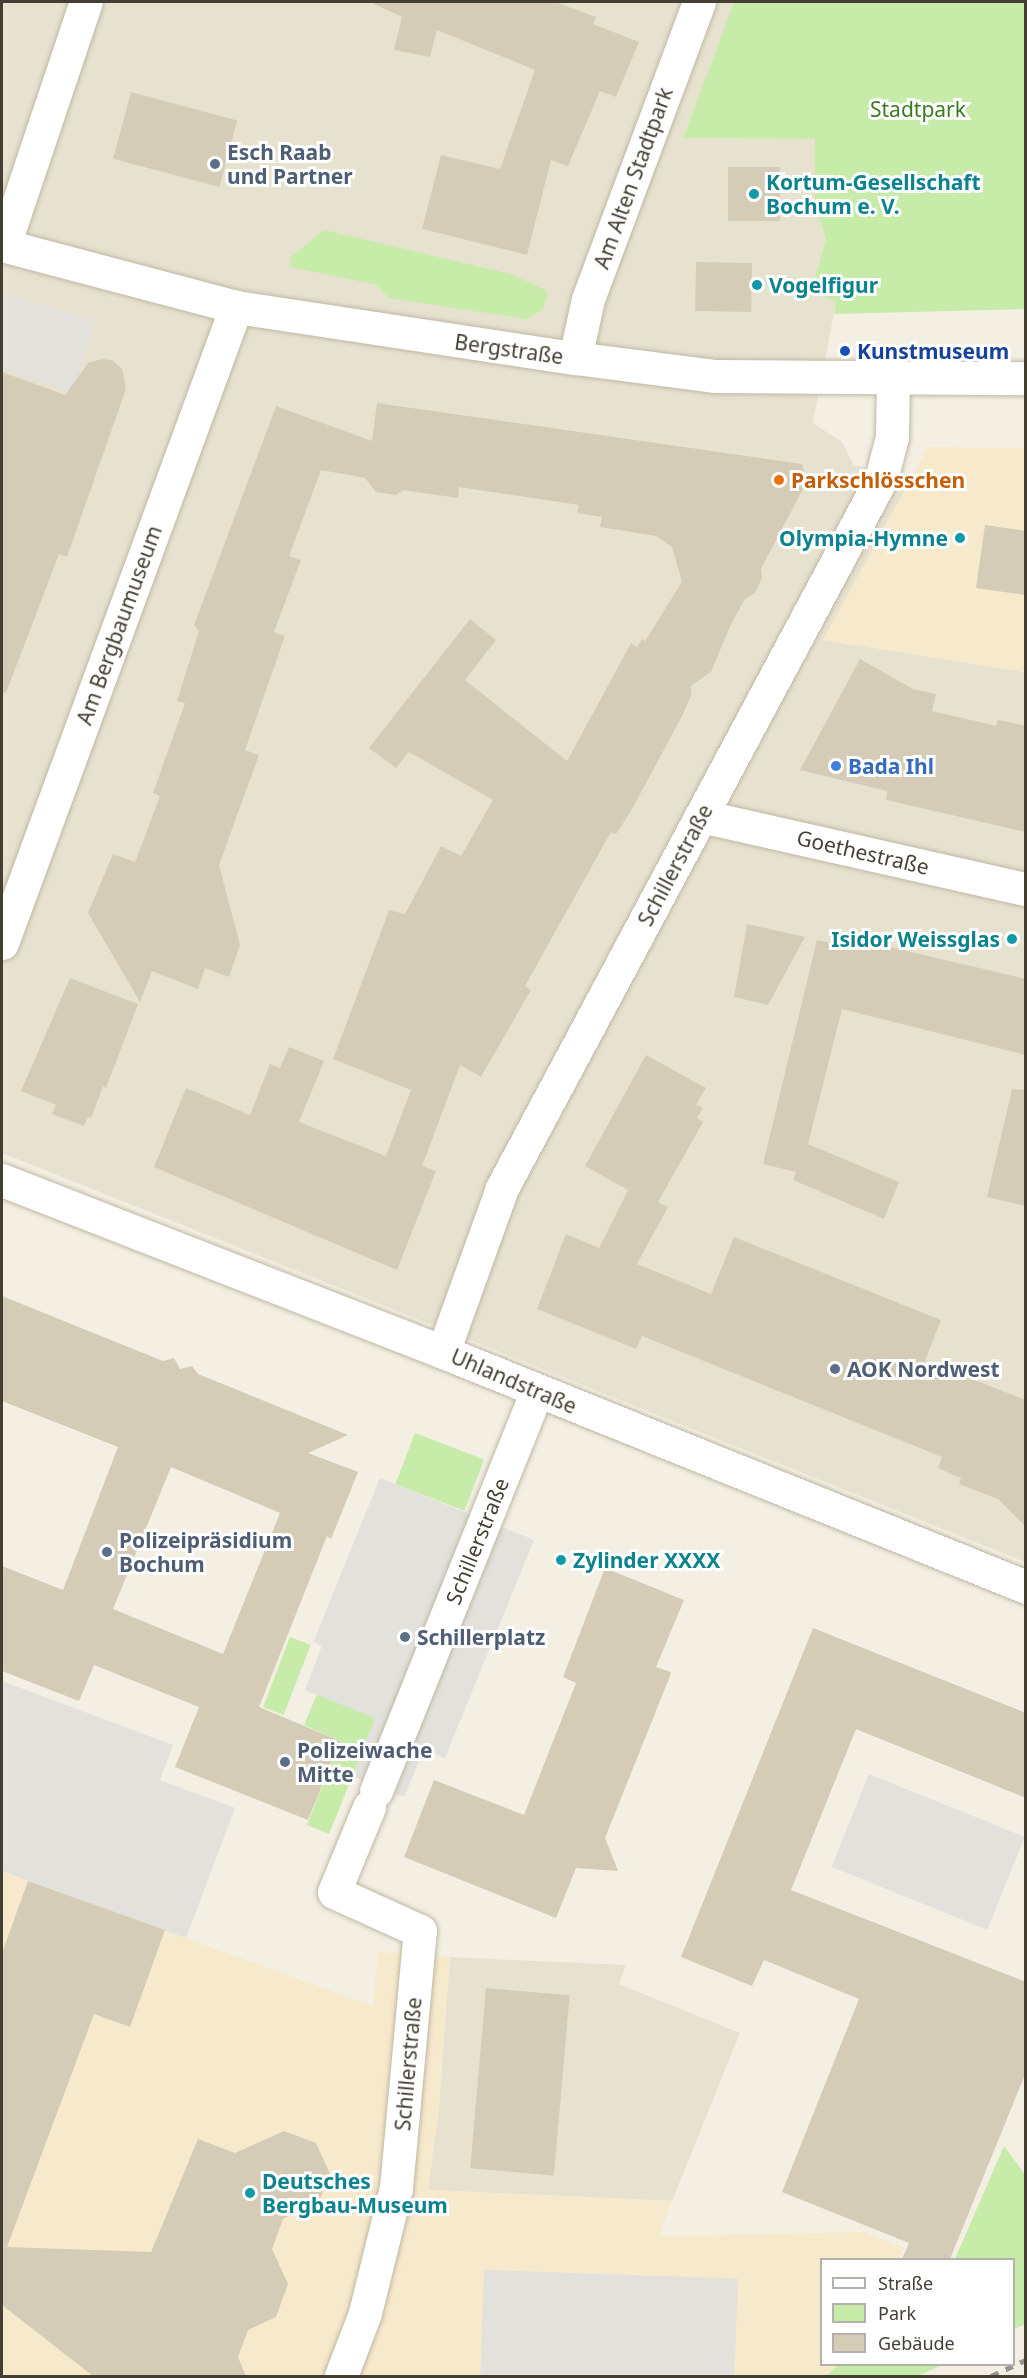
<!DOCTYPE html>
<html>
<head>
<meta charset="utf-8">
<style>
  body { margin:0 }
  #map { position:relative; width:1027px; height:2378px; overflow:hidden; background:#f3efe3; font-family:"Noto Sans",sans-serif }
  div>[style] { position:absolute }
  .residential>* { inset:0; background:#e7e2d0 }
  .commercial>* { inset:0; background:#f7e9cb }
  .green>* { inset:0; background:#c7eba8; transform-origin:0 0 }
  .parking>* { inset:0; background:#e3e1dc; transform-origin:0 0 }
  .building>* { inset:0; background:#d5ccb7; transform-origin:0 0 }
  .roads { filter:drop-shadow(0 0 2px #bfb8a5) drop-shadow(0 0 2px #bfb8a5) }
  .minor>* { height:33px; margin:-16.5px; padding:0 16.5px; transform-origin:16.5px; border-radius:16.5px; background:#fff }
  .tertiary>* { height:33px; margin:-16.5px; padding:0 16.5px; transform-origin:16.5px; border-radius:16.5px; background:#fff }
  .rail>* { height:4.5px; margin-top:-2.25px; transform-origin:0; background:repeating-linear-gradient(90deg,#949494 0 8px,transparent 0 16px) }
  .dots>* { width:16px; height:16px; translate:-50% -50%; box-sizing:border-box; border:3px solid #fff; border-radius:50% }
  span { translate:-50% -50%; white-space:nowrap; text-align:center; line-height:1.15; -webkit-text-stroke:6px #fff; paint-order:stroke }
  .park-label { font-size:21px; color:#3c7a22 }
  .service-label { font-size:21px; color:#4e5e75; font-weight:700 }
  .left { translate:0 -50%; text-align:left }
  .street-label { font-size:21px; color:#453f33 }
  .culture-label { font-size:21px; color:#0d838f; font-weight:700 }
  .right { translate:-100% -50%; text-align:right }
  .transit-label { font-size:21px; color:#164399; font-weight:700 }
  .food-label { font-size:21px; color:#c56008; font-weight:700 }
  .shop-label { font-size:21px; color:#366cbe; font-weight:700 }
  .frame { position:absolute; inset:0; border:3px solid #453f33; pointer-events:none }
  .legend { position:absolute; left:820px; top:2258px; width:195px; height:108px; box-sizing:border-box; background:#fff; border:2px solid #b5b2ad; margin:0; padding:8px 10px; list-style:none; font-size:18px; color:#453f33 }
  .legend li { display:flex; align-items:center; gap:12px; height:30px }
  .legend b { width:30px; border:2px solid #b5b2ad }
</style>
</head>
<body>
<div id="map">
  <div class="residential">
    <div style="clip-path:polygon(2px 2px,734px 2px,683px 138px,815px 139px,815px 205px,826px 239px,811px 291px,836px 302px,813px 423px,842px 442px,854px 465px,911px 480px,824px 640px,1025px 672px,1025px 1562px,2px 1153px)"></div>
    <div style="clip-path:polygon(450px 1957px,626px 1965px,619px 1984px,740px 2033px,672px 2201px,428px 2190px,439px 2106px)"></div>
  </div>
  <div class="commercial">
    <div style="clip-path:polygon(928px 447px,1025px 448px,1025px 672px,823px 640px)"></div>
    <div style="clip-path:polygon(2px 1871px,373px 2006px,378px 1952px,450px 1957px,439px 2106px,428px 2190px,672px 2201px,659px 2236px,864px 2232px,904px 2248px,898px 2259px,822px 2260px,822px 2364px,839px 2365px,826px 2376px,2px 2376px)"></div>
  </div>
  <div class="green">
    <div style="clip-path:polygon(734px 2px,1025px 2px,1025px 309px,834px 314px,836px 302px,811px 291px,826px 239px,815px 205px,815px 139px,683px 138px)"></div>
    <div style="clip-path:polygon(324px 230px,511px 274px,548px 291px,544px 308px,527px 319px,388px 298px,378px 285px,290px 267px,291px 257px)"></div>
    <div style="left:415px;top:1433px;width:74px;height:55px;rotate:21deg"></div>
    <div style="left:290px;top:1637px;width:22px;height:75px;rotate:21deg"></div>
    <div style="clip-path:polygon(317px 1694px,376px 1718px,329px 1834px,307px 1825px,340px 1741px,304px 1725px)"></div>
    <div style="clip-path:polygon(1004px 2146px,1026px 2176px,1025px 2324px,1014px 2329px,1014px 2260px,955px 2259px)"></div>
    <div style="clip-path:polygon(839px 2364px,942px 2364px,942px 2365px,918px 2376px,826px 2376px)"></div>
  </div>
  <div class="parking">
    <div style="clip-path:polygon(2px 294px,95px 320px,72px 393px,2px 368px)"></div>
    <div style="clip-path:polygon(380px 1478px,534px 1540px,445px 1758px,424px 1750px,404px 1797px,352px 1776px,375px 1718px,305px 1690px,322px 1646px,313px 1642px,317px 1633px)"></div>
    <div style="clip-path:polygon(2px 1681px,173px 1745px,160px 1780px,235px 1808px,186px 1938px,2px 1871px)"></div>
    <div style="left:869px;top:1774px;width:168px;height:100px;rotate:22deg"></div>
    <div style="left:484px;top:2270px;width:254px;height:106px;rotate:2deg"></div>
  </div>
  <div class="building">
    <div style="clip-path:polygon(370px 2px,555px 2px,596px 17px,593px 24px,639px 42px,616px 97px,600px 91px,568px 166px,551px 160px,527px 255px,422px 229px,441px 155px,500px 169px,535px 70px,437px 30px,430px 57px,394px 50px,402px 17px)"></div>
    <div style="left:131px;top:92px;width:110px;height:69px;rotate:15deg"></div>
    <div style="left:780px;top:167px;width:54px;height:52px;rotate:90deg"></div>
    <div style="left:696px;top:262px;width:56px;height:49px;rotate:1deg"></div>
    <div style="clip-path:polygon(102px 359px,112px 360px,122px 369px,126px 389px,67px 557px,59px 554px,6px 693px,2px 692px,2px 372px,65px 395px,88px 363px)"></div>
    <div style="clip-path:polygon(377px 403px,802px 464px,807px 481px,761px 569px,762px 578px,755px 593px,745px 599px,731px 624px,711px 672px,691px 686px,691px 696px,682px 716px,631px 811px,616px 834px,611px 832px,525px 986px,531px 990px,481px 1077px,460px 1065px,422px 1166px,436px 1171px,397px 1270px,154px 1167px,186px 1088px,250px 1115px,270px 1064px,280px 1068px,289px 1047px,324px 1061px,299px 1122px,386px 1156px,411px 1090px,333px 1059px,389px 910px,405px 914px,441px 846px,461px 856px,493px 800px,409px 752px,396px 768px,369px 748px,470px 619px,496px 640px,465px 680px,567px 761px,631px 643px,637px 647px,642px 639px,645px 641px,682px 582px,672px 547px,656px 536px,600px 527px,602px 517px,577px 513px,579px 505px,459px 487px,458px 498px,403px 490px,396px 495px,376px 492px,365px 478px,321px 470px,289px 556px,301px 560px,274px 632px,285px 636px,245px 750px,259px 755px,219px 865px,240px 945px,229px 977px,205px 968px,198px 989px,152px 971px,140px 1002px,88px 913px,113px 854px,135px 862px,160px 796px,153px 793px,185px 703px,177px 701px,199px 631px,194px 625px,276px 406px,372px 441px)"></div>
    <div style="clip-path:polygon(985px 525px,1026px 531px,1026px 595px,976px 588px)"></div>
    <div style="clip-path:polygon(860px 659px,913px 689px,936px 694px,932px 711px,996px 726px,998px 720px,1026px 726px,1026px 832px,886px 800px,887px 791px,800px 770px)"></div>
    <div style="clip-path:polygon(747px 924px,805px 937px,768px 1005px,734px 997px)"></div>
    <div style="clip-path:polygon(817px 940px,862px 950px,864px 941px,1026px 979px,1026px 1055px,842px 1009px,808px 1144px,899px 1182px,884px 1219px,793px 1180px,796px 1172px,763px 1164px)"></div>
    <div style="clip-path:polygon(70px 978px,138px 1004px,106px 1088px,103px 1086px,91px 1118px,88px 1117px,84px 1126px,52px 1114px,56px 1105px,21px 1091px)"></div>
    <div style="clip-path:polygon(646px 1055px,706px 1088px,696px 1105px,703px 1108px,697px 1118px,703px 1122px,658px 1202px,668px 1207px,637px 1264px,711px 1294px,734px 1237px,941px 1320px,925px 1361px,1026px 1400px,1026px 1527px,998px 1499px,959px 1484px,961px 1478px,938px 1468px,942px 1457px,642px 1336px,636px 1349px,537px 1309px,566px 1234px,599px 1248px,628px 1190px,585px 1166px)"></div>
    <div style="clip-path:polygon(1012px 1089px,1026px 1090px,1026px 1206px,987px 1197px)"></div>
    <div style="clip-path:polygon(evenodd,2px 1296px,163px 1361px,174px 1358px,180px 1369px,192px 1366px,198px 1374px,348px 1435px,308px 1453px,358px 1472px,331px 1539px,327px 1536px,259px 1707px,340px 1741px,308px 1820px,175px 1767px,199px 1707px,94px 1665px,79px 1701px,2px 1671px,2px 1566px,63px 1590px,118px 1447px,2px 1401px,2px 1296px,171px 1467px,280px 1513px,223px 1654px,113px 1609px,171px 1467px)"></div>
    <div style="clip-path:polygon(605px 1568px,684px 1600px,656px 1667px,671px 1672px,670px 1676px,605px 1838px,618px 1871px,576px 1868px,556px 1918px,404px 1857px,434px 1780px,524px 1815px,576px 1683px,563px 1677px)"></div>
    <div style="clip-path:polygon(813px 1628px,1026px 1713px,1026px 1798px,856px 1729px,791px 1890px,1026px 1982px,1026px 2072px,950px 2259px,902px 2259px,909px 2243px,782px 2192px,859px 1999px,764px 1960px,752px 1986px,681px 1957px)"></div>
    <div style="clip-path:polygon(28px 1881px,165px 1930px,130px 2027px,94px 2014px,7px 2247px,151px 2252px,198px 2139px,235px 2153px,284px 2131px,316px 2143px,330px 2174px,320px 2199px,283px 2219px,272px 2249px,288px 2284px,276px 2317px,248px 2330px,238px 2357px,246px 2376px,93px 2376px,2px 2305px,2px 1953px)"></div>
    <div style="left:486px;top:1988px;width:84px;height:181px;rotate:5deg"></div>
  </div>
  <div class="roads">
    <div class="minor">
      <div style="left:4px;top:245px;width:256px;rotate:-71.4deg"></div>
      <div style="left:575px;top:358px;width:60px;rotate:-77.6deg"></div>
      <div style="left:588px;top:299px;width:317px;rotate:-69.5deg"></div>
      <div style="left:701px;top:816px;width:333px;rotate:12.7deg"></div>
      <div style="left:2px;top:943px;width:678px;rotate:-69.8deg"></div>
      <div style="left:2px;top:1180px;width:473px;rotate:21.3deg"></div>
      <div style="left:443px;top:1352px;width:629px;rotate:21.95deg"></div>
      <div style="left:443px;top:1352px;width:174px;rotate:-70.2deg"></div>
      <div style="left:502px;top:1188px;width:804px;rotate:-61.87deg"></div>
      <div style="left:881px;top:479px;width:43px;rotate:-75.3deg"></div>
      <div style="left:892px;top:437px;width:58px;rotate:-89deg"></div>
      <div style="left:376px;top:1791px;width:431px;rotate:-68.1deg"></div>
      <div style="left:341px;top:2376px;width:67px;rotate:-69.1deg"></div>
      <div style="left:365px;top:2313px;width:129px;rotate:-76.1deg"></div>
      <div style="left:396px;top:2188px;width:258px;rotate:-84.7deg"></div>
      <div style="left:420px;top:1931px;width:94px;rotate:-155.6deg"></div>
      <div style="left:334px;top:1892px;width:92px;rotate:-67.6deg"></div>
    </div>
    <div class="tertiary">
      <div style="left:2px;top:245px;width:242px;rotate:14.8deg"></div>
      <div style="left:236px;top:307px;width:343px;rotate:8.6deg"></div>
      <div style="left:575px;top:358px;width:142px;rotate:7.3deg"></div>
      <div style="left:716px;top:376px;width:310px;rotate:0.4deg"></div>
    </div>
  </div>
  <div class="rail">
    <div style="left:991px;top:2376px;width:38px;rotate:-25deg"></div>
  </div>
  <div class="dots">
    <div style="left:215px;top:164px;background:#5c6f8a"></div>
    <div style="left:754px;top:194px;background:#0f9aa8"></div>
    <div style="left:757px;top:285px;background:#0f9aa8"></div>
    <div style="left:845px;top:351px;background:#1a4fb4"></div>
    <div style="left:779px;top:480px;background:#e8710a"></div>
    <div style="left:960px;top:538px;background:#0f9aa8"></div>
    <div style="left:836px;top:766px;background:#3f7fe0"></div>
    <div style="left:1012px;top:939px;background:#0f9aa8"></div>
    <div style="left:835px;top:1369px;background:#5c6f8a"></div>
    <div style="left:107px;top:1552px;background:#5c6f8a"></div>
    <div style="left:561px;top:1560px;background:#0f9aa8"></div>
    <div style="left:405px;top:1637px;background:#5c6f8a"></div>
    <div style="left:285px;top:1762px;background:#5c6f8a"></div>
    <div style="left:250px;top:2193px;background:#0f9aa8"></div>
  </div>
  <div class="park-label">
    <span style="left:918px;top:109px">Stadtpark</span>
  </div>
  <div class="service-label">
    <span class="left" style="left:227px;top:164px">Esch Raab<br>und Partner</span>
    <span class="left" style="left:847px;top:1369px">AOK Nordwest</span>
    <span class="left" style="left:119px;top:1552px">Polizeipräsidium<br>Bochum</span>
    <span class="left" style="left:417px;top:1637px">Schillerplatz</span>
    <span class="left" style="left:297px;top:1762px">Polizeiwache<br>Mitte</span>
  </div>
  <div class="street-label">
    <span style="left:633px;top:178px;rotate:-70deg">Am Alten Stadtpark</span>
    <span style="left:509px;top:349px;rotate:8deg">Bergstraße</span>
    <span style="left:119px;top:625px;rotate:-70deg">Am Bergbaumuseum</span>
    <span style="left:863px;top:852px;rotate:13deg">Goethestraße</span>
    <span style="left:675px;top:865px;rotate:-62deg">Schillerstraße</span>
    <span style="left:514px;top:1381px;rotate:23deg">Uhlandstraße</span>
    <span style="left:477px;top:1541px;rotate:-68deg">Schillerstraße</span>
    <span style="left:408px;top:2064px;rotate:-85deg">Schillerstraße</span>
  </div>
  <div class="culture-label">
    <span class="left" style="left:766px;top:194px">Kortum-Gesellschaft<br>Bochum e. V.</span>
    <span class="left" style="left:769px;top:285px">Vogelfigur</span>
    <span class="right" style="left:948px;top:538px">Olympia-Hymne</span>
    <span class="right" style="left:1000px;top:939px">Isidor Weissglas</span>
    <span class="left" style="left:573px;top:1560px">Zylinder XXXX</span>
    <span class="left" style="left:262px;top:2193px">Deutsches<br>Bergbau-Museum</span>
  </div>
  <div class="transit-label">
    <span class="left" style="left:857px;top:351px">Kunstmuseum</span>
  </div>
  <div class="food-label">
    <span class="left" style="left:791px;top:480px">Parkschlösschen</span>
  </div>
  <div class="shop-label">
    <span class="left" style="left:848px;top:766px">Bada Ihl</span>
  </div>
  <div class="frame"></div>
  <ul class="legend">
  <li><b style="height:8px;background:#fff"></b>Straße</li>
  <li><b style="height:16px;background:#c7eba8"></b>Park</li>
  <li><b style="height:16px;background:#d5ccb7"></b>Gebäude</li>
  </ul>
</div>
</body>
</html>
